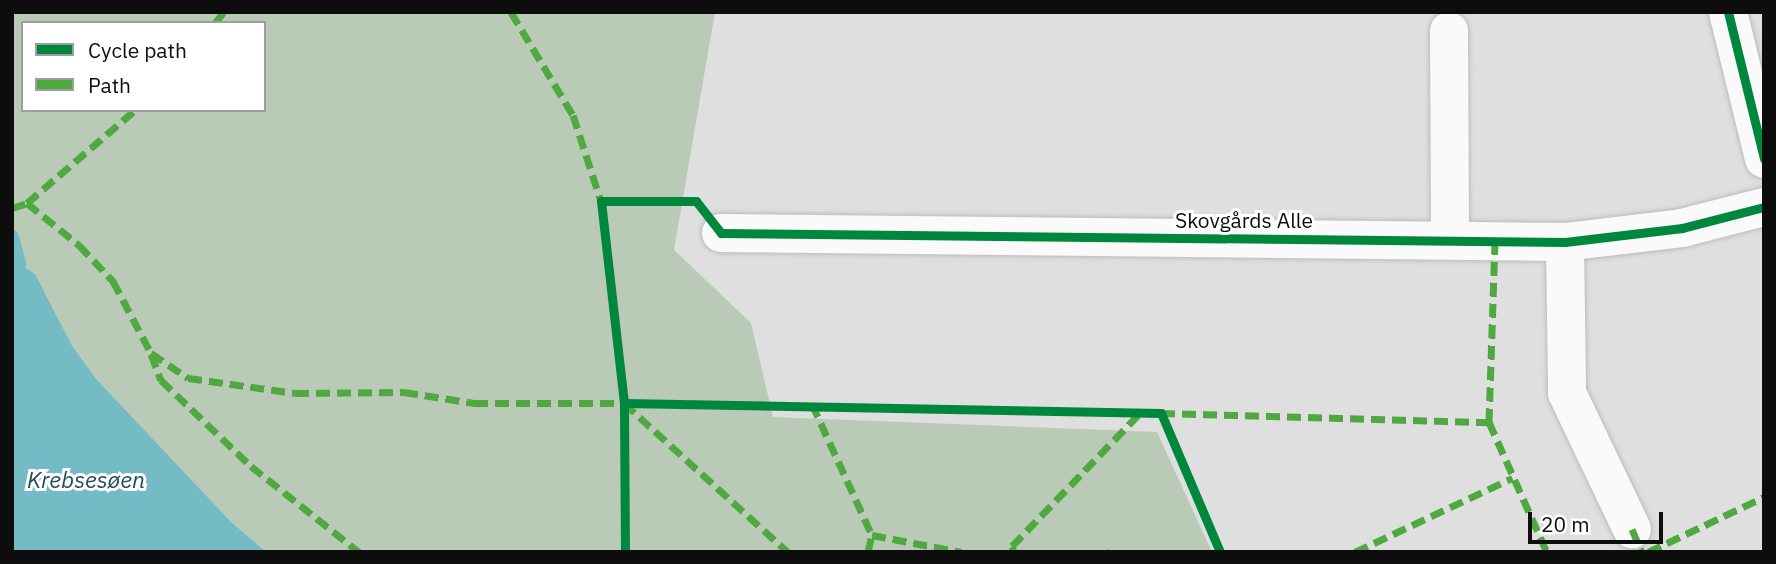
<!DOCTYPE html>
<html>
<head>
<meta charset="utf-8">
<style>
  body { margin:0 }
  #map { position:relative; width:1776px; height:564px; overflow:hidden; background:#dfdfe0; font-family:"IBM Plex Sans",sans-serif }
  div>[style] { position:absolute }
  .green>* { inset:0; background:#b9cbb7 }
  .water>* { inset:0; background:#75bbc6 }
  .stream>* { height:14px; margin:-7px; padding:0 7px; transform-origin:7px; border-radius:7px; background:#75bbc6 }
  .roads { filter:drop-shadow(0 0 2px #bcbcbd) drop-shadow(0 0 2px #bcbcbd) }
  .street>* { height:38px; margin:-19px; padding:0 19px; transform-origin:19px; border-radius:19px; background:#fafafa }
  .secondary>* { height:38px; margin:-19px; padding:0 19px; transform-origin:19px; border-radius:19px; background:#fafafa }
  .quiet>* { height:7px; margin-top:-3.5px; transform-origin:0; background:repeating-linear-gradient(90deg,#50a841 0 14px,transparent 0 21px) }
  .cycleway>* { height:9px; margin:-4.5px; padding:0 4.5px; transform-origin:4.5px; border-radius:4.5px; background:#00873e }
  span { translate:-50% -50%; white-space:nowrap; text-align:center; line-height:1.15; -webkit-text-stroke:6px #fff; paint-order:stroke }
  .street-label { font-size:21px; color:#0d0d0e }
  .water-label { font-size:23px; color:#224f56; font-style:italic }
  .frame { position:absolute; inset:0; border:14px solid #0d0d0e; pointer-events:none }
  .legend { position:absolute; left:21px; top:21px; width:245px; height:91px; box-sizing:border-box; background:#fff; border:2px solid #9e9e9f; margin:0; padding:9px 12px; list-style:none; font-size:21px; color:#0d0d0e }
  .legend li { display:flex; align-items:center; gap:14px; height:35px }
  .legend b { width:35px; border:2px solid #9e9e9f }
  .scale { position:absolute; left:1528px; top:512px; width:135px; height:32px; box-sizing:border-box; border:4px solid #0d0d0e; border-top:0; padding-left:9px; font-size:21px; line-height:24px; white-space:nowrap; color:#0d0d0e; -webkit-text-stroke:5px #fff; paint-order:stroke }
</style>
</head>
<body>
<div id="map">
  <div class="green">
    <div style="clip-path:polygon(evenodd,12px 12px,715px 12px,674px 250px,751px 323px,773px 417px,1157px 432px,1212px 552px,12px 552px,12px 12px,23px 23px,264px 23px,264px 110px,23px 110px,23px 23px)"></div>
  </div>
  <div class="water">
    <div style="clip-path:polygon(19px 264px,35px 274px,72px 346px,97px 380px,231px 522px,266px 552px,12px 552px,12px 266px)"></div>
  </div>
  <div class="stream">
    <div style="left:12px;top:237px;width:28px;rotate:75deg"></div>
  </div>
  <div class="roads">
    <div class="street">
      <div style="left:1449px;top:31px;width:208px;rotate:89.7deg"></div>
      <div style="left:721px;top:233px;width:844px;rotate:0.61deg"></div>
      <div style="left:1565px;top:242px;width:118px;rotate:-6.8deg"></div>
      <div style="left:1682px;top:228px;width:85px;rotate:-14.4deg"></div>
      <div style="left:1565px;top:242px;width:151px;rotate:89.2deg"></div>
      <div style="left:1567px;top:393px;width:151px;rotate:64.5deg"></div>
    </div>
    <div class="secondary">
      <div style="left:1728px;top:12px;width:151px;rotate:76.2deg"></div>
    </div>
  </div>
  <div class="quiet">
    <div style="left:511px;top:12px;width:120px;rotate:59deg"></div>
    <div style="left:573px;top:115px;width:90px;rotate:72deg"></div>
    <div style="left:215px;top:23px;width:14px;rotate:-51deg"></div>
    <div style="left:27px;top:203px;width:67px;rotate:38.9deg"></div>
    <div style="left:79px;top:245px;width:50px;rotate:46.6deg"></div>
    <div style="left:113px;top:281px;width:81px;rotate:62.2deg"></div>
    <div style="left:151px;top:353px;width:45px;rotate:34deg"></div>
    <div style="left:188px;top:378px;width:108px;rotate:8deg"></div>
    <div style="left:295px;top:393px;width:109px;rotate:-0.5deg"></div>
    <div style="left:404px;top:392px;width:71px;rotate:8.9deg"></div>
    <div style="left:474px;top:403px;width:156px"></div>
    <div style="left:12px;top:208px;width:16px;rotate:-18deg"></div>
    <div style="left:27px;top:203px;width:143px;rotate:-40.7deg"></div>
    <div style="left:151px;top:354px;width:28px;rotate:69deg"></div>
    <div style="left:161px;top:380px;width:124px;rotate:43.7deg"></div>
    <div style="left:251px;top:466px;width:138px;rotate:38.5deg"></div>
    <div style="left:624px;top:403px;width:222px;rotate:42.3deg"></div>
    <div style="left:812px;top:404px;width:144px;rotate:65.4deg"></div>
    <div style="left:1161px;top:413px;width:328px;rotate:1.6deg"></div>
    <div style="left:1489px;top:422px;width:182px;rotate:-88.1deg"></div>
    <div style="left:1489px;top:422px;width:142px;rotate:66deg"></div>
    <div style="left:1632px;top:529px;width:25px;rotate:67deg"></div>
    <div style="left:868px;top:552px;width:17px;rotate:-77deg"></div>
    <div style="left:872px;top:535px;width:91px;rotate:10.8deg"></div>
    <div style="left:1014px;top:552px;width:6px;rotate:-108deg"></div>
    <div style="left:1012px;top:546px;width:186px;rotate:-46.1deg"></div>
    <div style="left:1108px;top:552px;width:1px"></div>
    <div style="left:1355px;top:552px;width:174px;rotate:-25.2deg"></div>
    <div style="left:1648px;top:552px;width:128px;rotate:-25.4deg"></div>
  </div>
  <div class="cycleway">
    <div style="left:1728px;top:12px;width:151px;rotate:76.2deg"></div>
    <div style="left:624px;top:403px;width:537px;rotate:1.07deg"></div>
    <div style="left:1161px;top:413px;width:151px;rotate:67deg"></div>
    <div style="left:625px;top:552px;width:149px;rotate:-90.4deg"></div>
    <div style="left:624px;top:403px;width:203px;rotate:-96.5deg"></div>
    <div style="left:601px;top:201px;width:95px"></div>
    <div style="left:696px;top:201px;width:41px;rotate:52deg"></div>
    <div style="left:721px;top:233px;width:844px;rotate:0.61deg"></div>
    <div style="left:1565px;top:242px;width:118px;rotate:-6.8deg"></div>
    <div style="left:1682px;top:228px;width:85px;rotate:-14.4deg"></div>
  </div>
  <div class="street-label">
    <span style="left:1244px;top:220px">Skovgårds Alle</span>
  </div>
  <div class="water-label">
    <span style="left:86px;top:479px">Krebsesøen</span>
  </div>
  <div class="frame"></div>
  <ul class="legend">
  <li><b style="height:9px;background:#00873e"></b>Cycle path</li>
  <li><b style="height:9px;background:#50a841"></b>Path</li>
  </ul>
  <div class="scale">20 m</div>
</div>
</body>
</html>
